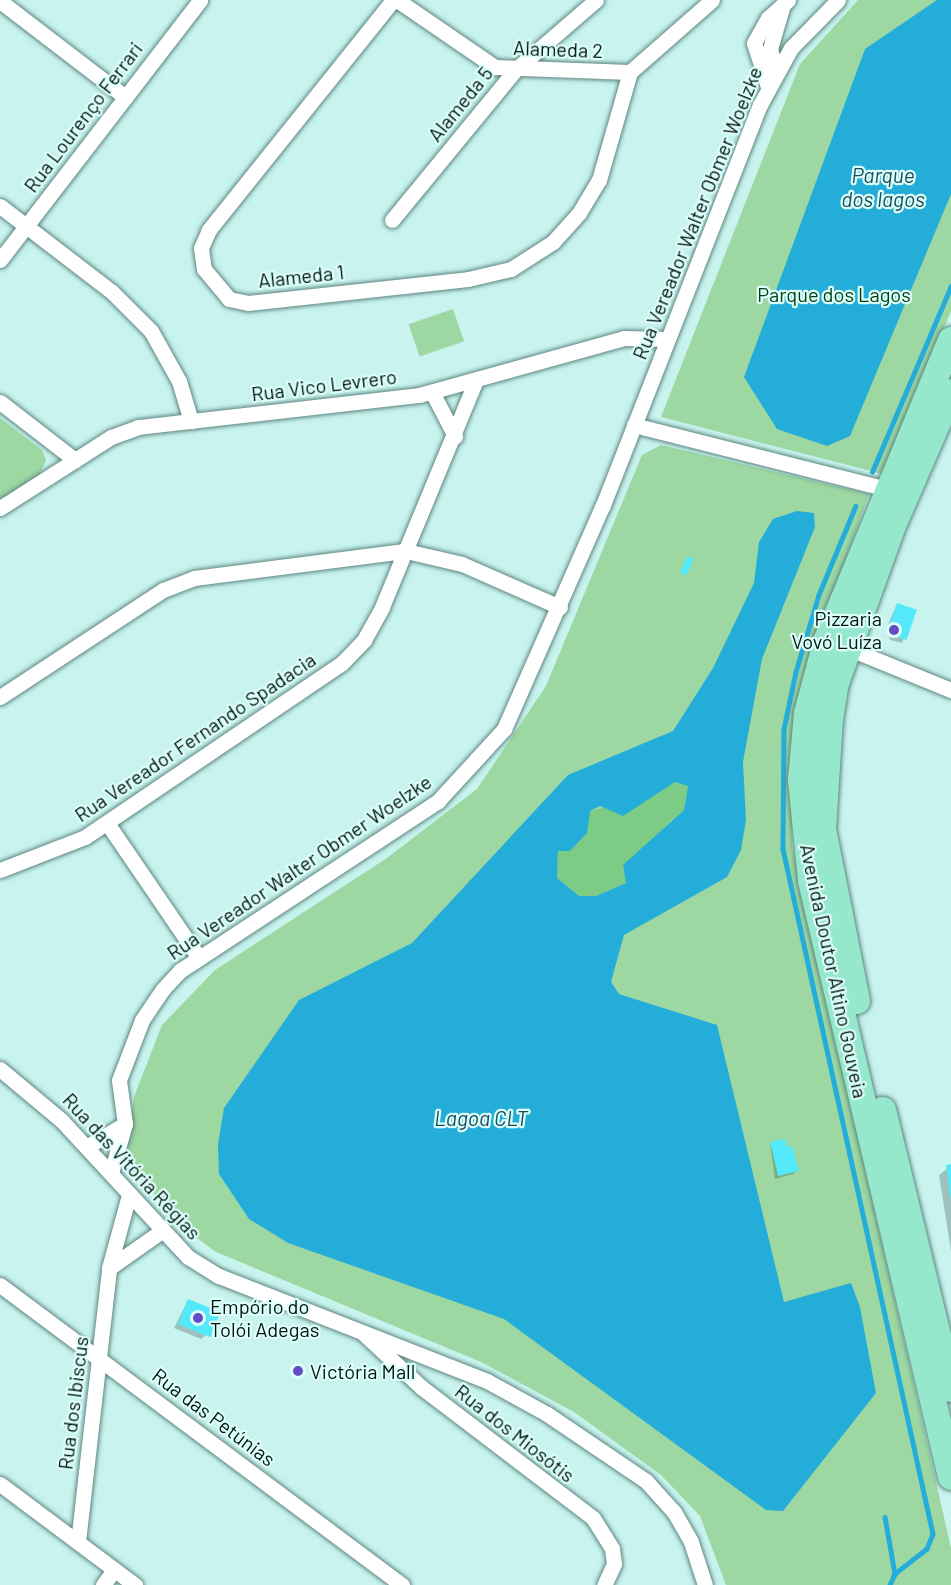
<!DOCTYPE html>
<html>
<head>
<meta charset="utf-8">
<style>
  body { margin:0 }
  #map { position:relative; width:951px; height:1585px; overflow:hidden; background:#c8f3ee; font-family:Barlow,sans-serif }
  div>[style] { position:absolute }
  .green>* { inset:0; background:#9dd8a2; transform-origin:0 0 }
  .forest>* { inset:0; background:#7dcc86 }
  .water>* { inset:0; background:#25adda }
  .shadow>* { inset:0; background:#0003 }
  .stream>* { height:4.5px; margin:-2.25px; padding:0 2.25px; transform-origin:2.25px; border-radius:2.25px; background:#25adda }
  .building>* { inset:0; background:#53e8fa; transform-origin:0 0 }
  .roads { filter:drop-shadow(0 0 2px #5e8681) drop-shadow(0 0 2px #5e8681) }
  .minor>* { height:15px; margin:-7.5px; padding:0 7.5px; transform-origin:7.5px; border-radius:7.5px; background:#fff }
  .primary>* { height:26px; margin:-13px; padding:0 13px; transform-origin:13px; border-radius:13px; background:#95e8cb }
  .dots>* { width:16px; height:16px; translate:-50% -50%; box-sizing:border-box; border:3px solid #dcfffa; border-radius:50% }
  span { translate:-50% -50%; white-space:nowrap; text-align:center; line-height:1.15; -webkit-text-stroke:4.5px #dcfffa; paint-order:stroke }
  .street-label { font-size:20px; color:#031210 }
  .park-label { font-size:20px; color:#023f12 }
  .poi-label { font-size:20px; color:#031210 }
  .right { translate:-100% -50%; text-align:right }
  .left { translate:0 -50%; text-align:left }
  .water-label { font-size:21px; color:#184c5f; font-style:italic }
</style>
</head>
<body>
<div id="map">
  <div class="green">
    <div style="clip-path:polygon(858px 0,951px 0,951px 311px,883px 474px,661px 417px,800px 64px)"></div>
    <div style="left:453px;top:309px;width:34px;height:47px;rotate:71deg"></div>
    <div style="clip-path:polygon(0 418px,42px 450px,46px 460px,38px 478px,0 503px)"></div>
    <div style="clip-path:polygon(661px 445px,869px 494px,801px 688px,791px 759px,792px 847px,951px 1548px,951px 1585px,726px 1585px,700px 1516px,661px 1475px,574px 1412px,481px 1362px,216px 1252px,186px 1230px,130px 1167px,127px 1144px,134px 1097px,162px 1025px,215px 970px,387px 858px,477px 789px,546px 686px,642px 455px)"></div>
  </div>
  <div class="forest">
    <div style="clip-path:polygon(676px 781px,688px 786px,684px 810px,667px 824px,626px 883px,596px 896px,579px 896px,557px 878px,558px 851px,590px 811px,654px 796px)"></div>
  </div>
  <div class="water">
    <div style="clip-path:polygon(937px 0,951px 0,951px 194px,850px 436px,827px 446px,777px 429px,744px 377px,865px 49px)"></div>
    <div style="clip-path:polygon(evenodd,797px 511px,814px 513px,815px 527px,762px 659px,743px 762px,746px 820px,741px 850px,727px 877px,624px 935px,611px 982px,619px 994px,717px 1025px,784px 1302px,851px 1283px,860px 1307px,876px 1393px,783px 1511px,766px 1510px,504px 1319px,288px 1243px,249px 1219px,219px 1174px,218px 1144px,224px 1108px,299px 1000px,412px 943px,568px 775px,673px 731px,713px 668px,754px 583px,759px 542px,773px 519px,797px 511px,675px 782px,688px 786px,684px 810px,623px 865px,626px 883px,596px 896px,579px 896px,557px 878px,558px 851px,570px 851px,587px 833px,590px 811px,600px 806px,623px 816px,675px 782px)"></div>
  </div>
  <div class="shadow">
    <div style="clip-path:polygon(896px 606px,915px 611px,902px 643px,890px 640px,886px 629px)"></div>
    <div style="clip-path:polygon(770px 1144px,797px 1171px,793px 1174px,775px 1179px)"></div>
    <div style="clip-path:polygon(951px 1166px,951px 1251px,939px 1175px)"></div>
    <div style="clip-path:polygon(188px 1300px,205px 1336px,201px 1339px,174px 1328px)"></div>
  </div>
  <div class="stream">
    <div style="left:872px;top:472px;width:202px;rotate:-67deg"></div>
    <div style="left:856px;top:506px;width:96px;rotate:112.6deg"></div>
    <div style="left:819px;top:595px;width:80px;rotate:106.6deg"></div>
    <div style="left:796px;top:672px;width:58px;rotate:101.9deg"></div>
    <div style="left:784px;top:729px;width:120px;rotate:90.5deg"></div>
    <div style="left:783px;top:849px;width:701px;rotate:77.65deg"></div>
    <div style="left:933px;top:1534px;width:16px;rotate:112deg"></div>
    <div style="left:927px;top:1549px;width:41px;rotate:142deg"></div>
    <div style="left:895px;top:1574px;width:12px;rotate:114deg"></div>
    <div style="left:885px;top:1517px;width:58px;rotate:80deg"></div>
  </div>
  <div class="building">
    <div style="left:688px;top:556px;width:7px;height:18px;rotate:27deg"></div>
    <div style="left:897px;top:603px;width:21px;height:32px;rotate:19deg"></div>
    <div style="clip-path:polygon(785px 1139px,787px 1147px,792px 1146px,799px 1171px,778px 1176px,770px 1142px)"></div>
    <div style="clip-path:polygon(951px 1164px,951px 1201px,946px 1165px)"></div>
    <div style="left:188px;top:1299px;width:35px;height:27px;rotate:22deg"></div>
  </div>
  <div class="roads">
    <div class="minor">
      <div style="left:393px;top:0;width:295px;rotate:128.7deg"></div>
      <div style="left:209px;top:230px;width:20px;rotate:114deg"></div>
      <div style="left:201px;top:248px;width:21px;rotate:82deg"></div>
      <div style="left:204px;top:269px;width:39px;rotate:50deg"></div>
      <div style="left:229px;top:299px;width:19px;rotate:12deg"></div>
      <div style="left:248px;top:303px;width:221px;rotate:-6.2deg"></div>
      <div style="left:468px;top:279px;width:44px;rotate:-13.1deg"></div>
      <div style="left:511px;top:269px;width:50px;rotate:-32.7deg"></div>
      <div style="left:553px;top:242px;width:39px;rotate:-48deg"></div>
      <div style="left:579px;top:213px;width:39px;rotate:-59deg"></div>
      <div style="left:599px;top:180px;width:112px;rotate:-74deg"></div>
      <div style="left:397px;top:0;width:119px;rotate:34.4deg"></div>
      <div style="left:495px;top:67px;width:135px;rotate:2.1deg"></div>
      <div style="left:630px;top:72px;width:109px;rotate:-41.3deg"></div>
      <div style="left:0;top:1px;width:158px;rotate:37.5deg"></div>
      <div style="left:776px;top:71px;width:23px;rotate:-105deg"></div>
      <div style="left:770px;top:49px;width:43px;rotate:-73.7deg"></div>
      <div style="left:768px;top:87px;width:46px;rotate:-107.7deg"></div>
      <div style="left:754px;top:43px;width:29px;rotate:-61deg"></div>
      <div style="left:768px;top:18px;width:27px;rotate:-42deg"></div>
      <div style="left:0;top:206px;width:141px;rotate:37.5deg"></div>
      <div style="left:112px;top:292px;width:55px;rotate:45deg"></div>
      <div style="left:151px;top:331px;width:57px;rotate:60.8deg"></div>
      <div style="left:179px;top:381px;width:42px;rotate:73.3deg"></div>
      <div style="left:392px;top:220px;width:194px;rotate:-50.6deg"></div>
      <div style="left:515px;top:70px;width:107px;rotate:-40.8deg"></div>
      <div style="left:0;top:260px;width:328px;rotate:-52.4deg"></div>
      <div style="left:432px;top:392px;width:50px;rotate:62.4deg"></div>
      <div style="left:0;top:402px;width:95px;rotate:37.7deg"></div>
      <div style="left:634px;top:425px;width:268px;rotate:14.2deg"></div>
      <div style="left:0;top:508px;width:132px;rotate:-32.6deg"></div>
      <div style="left:111px;top:437px;width:29px;rotate:-20deg"></div>
      <div style="left:138px;top:427px;width:283px;rotate:-6.5deg"></div>
      <div style="left:419px;top:395px;width:213px;rotate:-15.5deg"></div>
      <div style="left:624px;top:338px;width:43px;rotate:1.3deg"></div>
      <div style="left:843px;top:646px;width:117px;rotate:22.2deg"></div>
      <div style="left:0;top:697px;width:195px;rotate:-33.3deg"></div>
      <div style="left:163px;top:590px;width:33px;rotate:-21deg"></div>
      <div style="left:194px;top:578px;width:214px;rotate:-7.3deg"></div>
      <div style="left:406px;top:551px;width:57px;rotate:13.1deg"></div>
      <div style="left:462px;top:564px;width:107px;rotate:23.7deg"></div>
      <div style="left:107px;top:823px;width:163px;rotate:55.7deg"></div>
      <div style="left:0;top:870px;width:91px;rotate:-21.2deg"></div>
      <div style="left:85px;top:837px;width:310px;rotate:-34.1deg"></div>
      <div style="left:342px;top:663px;width:32px;rotate:-46deg"></div>
      <div style="left:364px;top:640px;width:38px;rotate:-61deg"></div>
      <div style="left:382px;top:607px;width:243px;rotate:-67.5deg"></div>
      <div style="left:0;top:1069px;width:80px;rotate:39.9deg"></div>
      <div style="left:61px;top:1120px;width:187px;rotate:47.2deg"></div>
      <div style="left:188px;top:1257px;width:36px;rotate:32deg"></div>
      <div style="left:219px;top:1276px;width:288px;rotate:21.4deg"></div>
      <div style="left:487px;top:1381px;width:68px;rotate:28.8deg"></div>
      <div style="left:547px;top:1414px;width:120px;rotate:34.1deg"></div>
      <div style="left:646px;top:1481px;width:42px;rotate:47.9deg"></div>
      <div style="left:674px;top:1512px;width:34px;rotate:60deg"></div>
      <div style="left:691px;top:1542px;width:45px;rotate:72deg"></div>
      <div style="left:88px;top:1146px;width:43px;rotate:-30.7deg"></div>
      <div style="left:111px;top:1173px;width:51px;rotate:-74.1deg"></div>
      <div style="left:125px;top:1124px;width:44px;rotate:-97.8deg"></div>
      <div style="left:119px;top:1080px;width:64px;rotate:-69deg"></div>
      <div style="left:142px;top:1020px;width:37px;rotate:-56deg"></div>
      <div style="left:163px;top:989px;width:26px;rotate:-47deg"></div>
      <div style="left:181px;top:970px;width:308px;rotate:-33.3deg"></div>
      <div style="left:438px;top:801px;width:98px;rotate:-47.5deg"></div>
      <div style="left:504px;top:729px;width:245px;rotate:-66.2deg"></div>
      <div style="left:603px;top:505px;width:430px;rotate:-68.6deg"></div>
      <div style="left:760px;top:105px;width:65px;rotate:-61.5deg"></div>
      <div style="left:791px;top:48px;width:67px;rotate:-45.6deg"></div>
      <div style="left:109px;top:1268px;width:62px;rotate:-35.2deg"></div>
      <div style="left:0;top:1285px;width:502px;rotate:36.73deg"></div>
      <div style="left:364px;top:1334px;width:78px;rotate:42.9deg"></div>
      <div style="left:421px;top:1387px;width:216px;rotate:37.3deg"></div>
      <div style="left:593px;top:1518px;width:36px;rotate:58deg"></div>
      <div style="left:612px;top:1549px;width:15px;rotate:82deg"></div>
      <div style="left:614px;top:1564px;width:23px;rotate:115deg"></div>
      <div style="left:0;top:1484px;width:169px;rotate:36.8deg"></div>
      <div style="left:78px;top:1542px;width:276px;rotate:-83.5deg"></div>
      <div style="left:109px;top:1268px;width:76px;rotate:-74.7deg"></div>
      <div style="left:103px;top:1585px;width:19px;rotate:-54deg"></div>
    </div>
    <div class="primary">
      <div style="left:951px;top:340px;width:324px;rotate:112.5deg"></div>
      <div style="left:827px;top:639px;width:77px;rotate:105.1deg"></div>
      <div style="left:807px;top:713px;width:67px;rotate:95.1deg"></div>
      <div style="left:801px;top:780px;width:101px;rotate:84.3deg"></div>
      <div style="left:811px;top:881px;width:612px;rotate:76.78deg"></div>
      <div style="left:857px;top:1001px;width:174px;rotate:-101.2deg"></div>
      <div style="left:823px;top:830px;width:110px;rotate:-86.4deg"></div>
      <div style="left:830px;top:720px;width:37px;rotate:-81deg"></div>
      <div style="left:836px;top:683px;width:165px;rotate:-70.1deg"></div>
      <div style="left:892px;top:528px;width:148px;rotate:-66.5deg"></div>
      <div style="left:883px;top:1110px;width:287px;rotate:76.3deg"></div>
    </div>
  </div>
  <div class="dots">
    <div style="left:894px;top:630px;background:#614cc5"></div>
    <div style="left:198px;top:1318px;background:#614cc5"></div>
    <div style="left:298px;top:1371px;background:#614cc5"></div>
  </div>
  <div class="street-label">
    <span style="left:558px;top:49px;rotate:2deg">Alameda 2</span>
    <span style="left:460px;top:104px;rotate:-51deg">Alameda 5</span>
    <span style="left:83px;top:117px;rotate:-53deg">Rua Lourenço Ferrari</span>
    <span style="left:697px;top:213px;rotate:-68deg">Rua Vereador Walter Obmer Woelzke</span>
    <span style="left:301px;top:276px;rotate:-6deg">Alameda 1</span>
    <span style="left:324px;top:385px;rotate:-7deg">Rua Vico Levrero</span>
    <span style="left:195px;top:737px;rotate:-34deg">Rua Vereador Fernando Spadacia</span>
    <span style="left:299px;top:867px;rotate:-34deg">Rua Vereador Walter Obmer Woelzke</span>
    <span style="left:834px;top:971px;rotate:78deg">Avenida Doutor Altino Gouveia</span>
    <span style="left:132px;top:1166px;rotate:47deg">Rua das Vitória Régias</span>
    <span style="left:73px;top:1403px;rotate:-83deg">Rua dos Ibiscus</span>
    <span style="left:214px;top:1417px;rotate:37deg">Rua das Petúnias</span>
    <span style="left:515px;top:1433px;rotate:38deg">Rua dos Miosótis</span>
  </div>
  <div class="park-label">
    <span style="left:834px;top:294px">Parque dos Lagos</span>
  </div>
  <div class="poi-label">
    <span class="right" style="left:882px;top:630px">Pizzaria<br>Vovó Luíza</span>
    <span class="left" style="left:210px;top:1318px">Empório do<br>Tolói Adegas</span>
    <span class="left" style="left:310px;top:1371px">Victória Mall</span>
  </div>
  <div class="water-label">
    <span style="left:883px;top:187px">Parque<br>dos lagos</span>
    <span style="left:481px;top:1118px">Lagoa CLT</span>
  </div>
</div>
</body>
</html>
